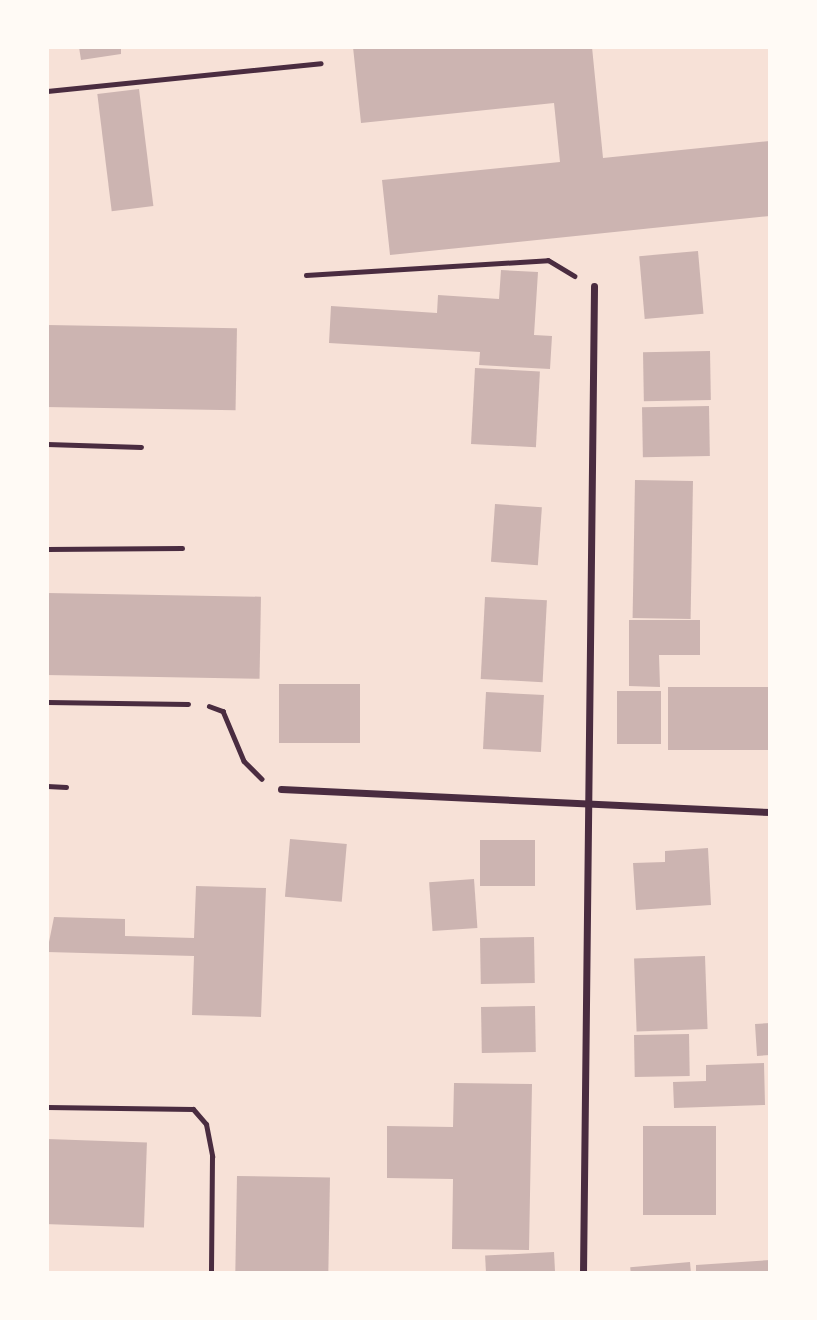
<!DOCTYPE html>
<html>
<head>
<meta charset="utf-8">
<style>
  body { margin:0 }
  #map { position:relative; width:817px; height:1320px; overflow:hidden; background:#f7e1d7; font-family:Jost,sans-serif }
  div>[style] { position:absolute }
  .building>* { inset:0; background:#ccb4b1; transform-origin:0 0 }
  .path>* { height:4.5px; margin:-2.25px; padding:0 2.25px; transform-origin:2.25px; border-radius:2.25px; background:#4a2c40 }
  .service>* { height:5px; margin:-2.5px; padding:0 2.5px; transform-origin:2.5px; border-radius:2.5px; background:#4a2c40 }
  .minor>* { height:7px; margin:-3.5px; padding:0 3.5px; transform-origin:3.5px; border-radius:3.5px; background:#4a2c40 }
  span { translate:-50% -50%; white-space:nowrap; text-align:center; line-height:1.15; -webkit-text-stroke:5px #fffaf5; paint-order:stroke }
  .frame { position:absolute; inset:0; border:49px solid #fffaf5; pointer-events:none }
</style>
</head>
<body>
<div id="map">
  <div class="building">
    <div style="clip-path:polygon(79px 47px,121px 47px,121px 54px,81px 60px)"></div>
    <div style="clip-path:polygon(353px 47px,592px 47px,603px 158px,770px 141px,770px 216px,390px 255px,382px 180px,560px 162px,554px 103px,361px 123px)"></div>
    <div style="left:139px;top:89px;width:118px;height:42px;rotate:83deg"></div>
    <div style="left:698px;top:251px;width:63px;height:59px;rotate:85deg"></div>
    <div style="clip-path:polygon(501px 270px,538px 272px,534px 335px,552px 336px,550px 369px,479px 365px,480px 352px,329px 343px,331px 306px,437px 313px,438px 295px,499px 299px)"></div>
    <div style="left:47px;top:325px;width:190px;height:82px;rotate:1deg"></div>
    <div style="left:710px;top:351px;width:49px;height:67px;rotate:89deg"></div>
    <div style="left:475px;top:368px;width:65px;height:76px;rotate:3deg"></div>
    <div style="left:709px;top:406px;width:50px;height:67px;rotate:89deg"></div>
    <div style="left:635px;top:480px;width:58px;height:138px;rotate:1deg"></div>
    <div style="left:495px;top:504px;width:47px;height:58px;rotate:4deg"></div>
    <div style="left:47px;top:593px;width:214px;height:82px;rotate:1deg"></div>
    <div style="left:485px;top:597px;width:62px;height:82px;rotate:3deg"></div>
    <div style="clip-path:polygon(629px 620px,700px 620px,700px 655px,659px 655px,660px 687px,629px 686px)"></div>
    <div style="left:279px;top:684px;width:81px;height:59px"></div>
    <div style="left:770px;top:687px;width:63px;height:102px;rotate:90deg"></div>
    <div style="left:617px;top:691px;width:44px;height:53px"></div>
    <div style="left:486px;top:692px;width:58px;height:57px;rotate:3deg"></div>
    <div style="left:290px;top:839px;width:57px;height:58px;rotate:5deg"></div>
    <div style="left:535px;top:840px;width:46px;height:55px;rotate:90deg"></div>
    <div style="clip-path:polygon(708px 848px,711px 905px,636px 910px,633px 863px,665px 862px,665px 851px)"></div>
    <div style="left:474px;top:879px;width:49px;height:45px;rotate:86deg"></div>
    <div style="clip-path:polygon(196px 886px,266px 888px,261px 1017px,192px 1015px,194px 956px,47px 952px,54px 917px,125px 919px,125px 936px,194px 938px)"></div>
    <div style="left:534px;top:937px;width:46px;height:54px;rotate:89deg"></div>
    <div style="left:705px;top:956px;width:73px;height:71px;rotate:88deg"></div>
    <div style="left:535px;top:1006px;width:46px;height:54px;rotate:89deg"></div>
    <div style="clip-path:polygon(770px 1023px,770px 1055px,757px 1056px,755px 1024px)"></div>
    <div style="left:689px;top:1034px;width:42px;height:55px;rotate:89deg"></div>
    <div style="clip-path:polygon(764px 1063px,765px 1105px,674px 1108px,673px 1082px,706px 1081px,706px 1065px)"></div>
    <div style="clip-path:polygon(454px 1083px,532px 1084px,529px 1250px,452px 1249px,453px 1179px,387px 1178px,387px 1126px,453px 1127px)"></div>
    <div style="left:716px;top:1126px;width:89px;height:73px;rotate:90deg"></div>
    <div style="left:47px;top:1139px;width:100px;height:85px;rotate:2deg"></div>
    <div style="left:237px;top:1176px;width:93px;height:97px;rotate:1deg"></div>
    <div style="left:554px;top:1252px;width:21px;height:69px;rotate:87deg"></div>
    <div style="clip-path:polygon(770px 1260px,770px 1273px,696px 1273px,696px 1265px)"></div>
    <div style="left:690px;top:1262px;width:11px;height:60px;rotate:85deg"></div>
  </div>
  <div class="path">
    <div style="left:306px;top:275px;width:242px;rotate:-3.5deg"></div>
    <div style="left:548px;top:260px;width:31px;rotate:31deg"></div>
    <div style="left:209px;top:706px;width:15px;rotate:20deg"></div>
    <div style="left:223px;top:711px;width:54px;rotate:67.2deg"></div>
    <div style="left:244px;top:761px;width:25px;rotate:45deg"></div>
  </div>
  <div class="service">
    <div style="left:47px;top:91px;width:275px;rotate:-5.8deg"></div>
    <div style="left:47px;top:444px;width:94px;rotate:1.8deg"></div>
    <div style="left:47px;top:549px;width:135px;rotate:-0.4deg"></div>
    <div style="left:47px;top:702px;width:141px;rotate:0.8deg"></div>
    <div style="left:47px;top:786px;width:19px;rotate:3deg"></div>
    <div style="left:47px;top:1107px;width:146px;rotate:0.8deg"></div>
    <div style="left:193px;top:1109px;width:20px;rotate:49deg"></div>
    <div style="left:206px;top:1124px;width:33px;rotate:79deg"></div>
    <div style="left:212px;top:1156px;width:117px;rotate:90.5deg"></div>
  </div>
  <div class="minor">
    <div style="left:281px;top:789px;width:490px;rotate:2.7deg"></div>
    <div style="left:583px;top:1273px;width:987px;rotate:-89.36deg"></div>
  </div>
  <div class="frame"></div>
</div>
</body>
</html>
